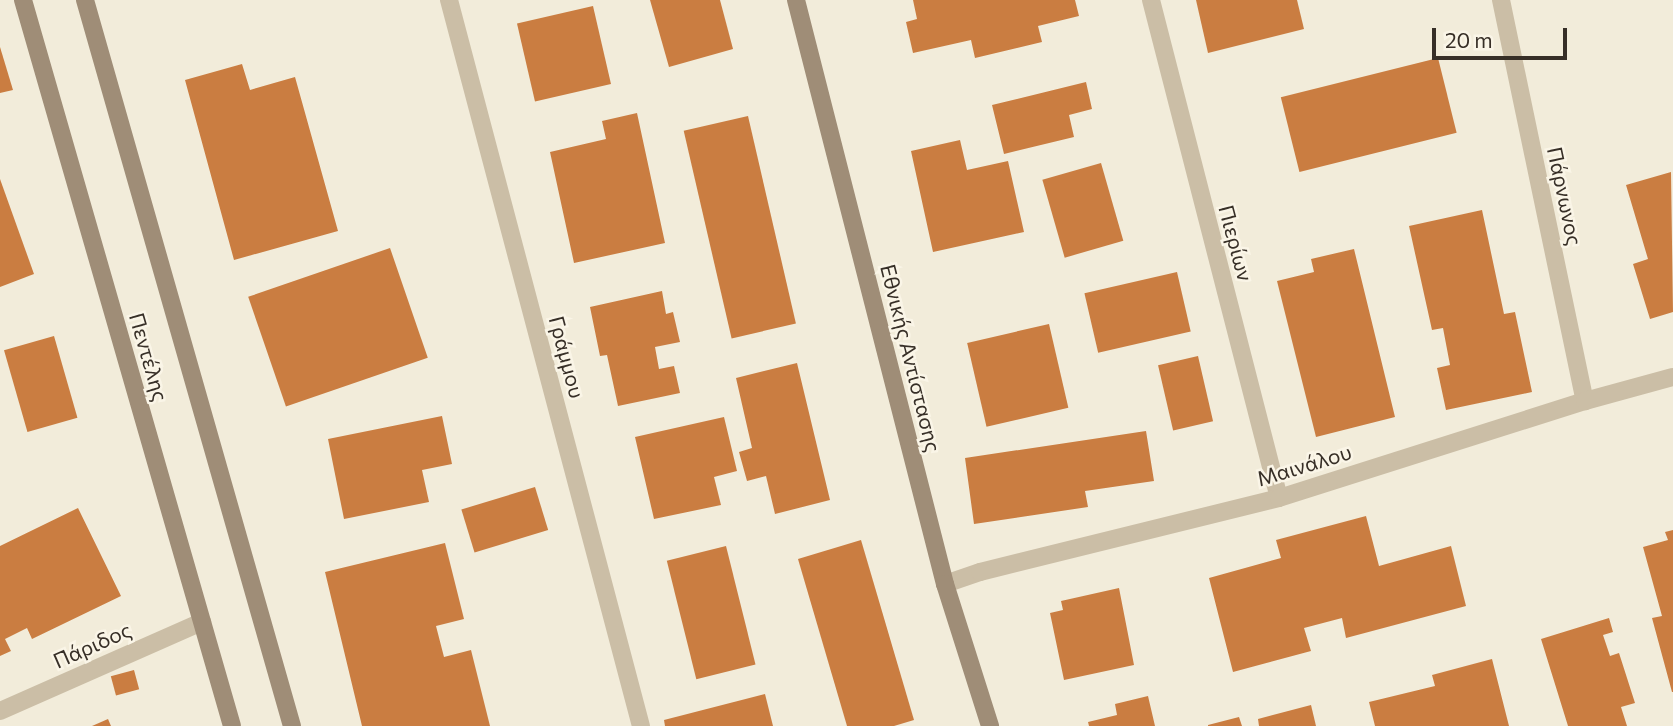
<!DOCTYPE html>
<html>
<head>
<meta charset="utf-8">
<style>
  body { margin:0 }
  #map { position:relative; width:1673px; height:726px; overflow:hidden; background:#f2ecda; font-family:Commissioner,sans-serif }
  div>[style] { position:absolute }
  .building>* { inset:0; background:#ca7d41; transform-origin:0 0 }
  .street>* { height:18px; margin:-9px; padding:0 9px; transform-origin:9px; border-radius:9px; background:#cbbea6 }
  .secondary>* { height:18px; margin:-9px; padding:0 9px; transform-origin:9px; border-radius:9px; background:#9f8d77 }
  span { translate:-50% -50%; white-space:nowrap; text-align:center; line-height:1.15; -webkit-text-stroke:5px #faf5e7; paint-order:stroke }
  .street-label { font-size:21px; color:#372f27 }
  .scale { position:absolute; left:1432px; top:28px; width:135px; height:32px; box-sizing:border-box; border:4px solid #372f27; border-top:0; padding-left:9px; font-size:21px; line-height:24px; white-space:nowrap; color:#372f27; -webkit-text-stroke:5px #faf5e7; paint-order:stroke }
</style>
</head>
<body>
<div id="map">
  <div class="building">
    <div style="clip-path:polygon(650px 0,720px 0,733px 49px,669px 67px)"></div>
    <div style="clip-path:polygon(913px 0,1075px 0,1079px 16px,1038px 26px,1042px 42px,975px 58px,971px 40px,913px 53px,906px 22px,917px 19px)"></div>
    <div style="clip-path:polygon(1196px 0,1297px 0,1304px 29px,1208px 53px)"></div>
    <div style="left:593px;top:6px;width:80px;height:78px;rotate:77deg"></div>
    <div style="clip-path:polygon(0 47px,13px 90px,0 93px)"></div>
    <div style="left:1438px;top:58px;width:77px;height:162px;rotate:76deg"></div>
    <div style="clip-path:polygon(242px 64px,250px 90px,295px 77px,338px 231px,234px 260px,185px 80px)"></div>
    <div style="clip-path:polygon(1086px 82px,1092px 109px,1069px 115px,1074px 137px,1004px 154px,992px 105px)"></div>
    <div style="clip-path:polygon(637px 113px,665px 243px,574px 263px,550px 152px,606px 139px,602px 121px)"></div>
    <div style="left:748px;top:116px;width:213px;height:66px;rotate:77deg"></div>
    <div style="clip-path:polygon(960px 140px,967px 170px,1008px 161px,1024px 232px,933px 252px,911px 151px)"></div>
    <div style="left:1101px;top:163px;width:81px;height:61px;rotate:74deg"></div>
    <div style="clip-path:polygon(1671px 172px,1673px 312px,1650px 319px,1633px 264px,1648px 259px,1626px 185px)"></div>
    <div style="clip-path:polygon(0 179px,34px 274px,0 287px)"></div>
    <div style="clip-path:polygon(1482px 210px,1504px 314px,1515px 312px,1532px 392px,1446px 410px,1437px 368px,1450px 365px,1443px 328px,1432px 330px,1409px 226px)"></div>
    <div style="left:390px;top:248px;width:116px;height:150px;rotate:71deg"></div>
    <div style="clip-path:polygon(1354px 249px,1395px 417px,1316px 437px,1277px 281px,1314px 272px,1311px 259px)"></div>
    <div style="left:1177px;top:272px;width:61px;height:95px;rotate:77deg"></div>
    <div style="clip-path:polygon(662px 291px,666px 314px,673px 312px,680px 342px,655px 347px,659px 369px,674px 366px,680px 393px,618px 406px,607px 355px,600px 356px,590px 307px)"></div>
    <div style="left:1049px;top:324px;width:86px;height:84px;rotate:77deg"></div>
    <div style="left:54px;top:336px;width:85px;height:52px;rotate:74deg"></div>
    <div style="left:1198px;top:356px;width:67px;height:41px;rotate:77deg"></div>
    <div style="clip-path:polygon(797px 363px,830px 500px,775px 514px,766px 476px,747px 481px,739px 452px,752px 448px,736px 378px)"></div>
    <div style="clip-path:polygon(442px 416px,452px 464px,422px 470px,429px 502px,344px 519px,328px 439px)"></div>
    <div style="clip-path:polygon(724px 417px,737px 471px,714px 477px,721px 505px,654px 519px,635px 437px)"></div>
    <div style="clip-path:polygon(1146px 431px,1154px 481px,1085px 491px,1088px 507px,974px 524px,965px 458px)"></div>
    <div style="left:535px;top:487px;width:45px;height:77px;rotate:73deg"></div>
    <div style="clip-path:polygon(78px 508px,121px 596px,32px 639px,27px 628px,5px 639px,11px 651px,0 656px,0 546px)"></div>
    <div style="clip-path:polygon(1366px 516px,1379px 566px,1451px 546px,1466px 606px,1346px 638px,1342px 618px,1304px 628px,1311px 651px,1233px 672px,1209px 578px,1281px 558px,1276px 540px)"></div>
    <div style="clip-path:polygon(1673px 530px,1673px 692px,1672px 692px,1652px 618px,1662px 616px,1643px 547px,1668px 540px,1665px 532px)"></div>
    <div style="clip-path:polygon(861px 540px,914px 720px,894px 726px,847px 726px,798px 559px)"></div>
    <div style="clip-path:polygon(445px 543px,464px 619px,436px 626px,444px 657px,471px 650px,490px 726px,362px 726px,325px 572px)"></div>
    <div style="left:726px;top:546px;width:122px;height:61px;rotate:76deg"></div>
    <div style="clip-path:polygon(1119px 588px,1134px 665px,1064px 680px,1050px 613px,1063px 610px,1061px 601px)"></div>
    <div style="clip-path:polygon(1609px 618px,1613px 632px,1603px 635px,1610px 656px,1619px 653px,1635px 703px,1621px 707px,1627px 726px,1568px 726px,1541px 639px)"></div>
    <div style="clip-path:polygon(1492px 659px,1509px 726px,1375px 726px,1369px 702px,1435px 686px,1432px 675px)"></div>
    <div style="left:134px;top:670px;width:20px;height:24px;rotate:75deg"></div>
    <div style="clip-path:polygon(765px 694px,773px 726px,665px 726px,664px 720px)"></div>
    <div style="clip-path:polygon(1148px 696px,1155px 726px,1089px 726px,1088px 722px,1117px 715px,1115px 704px)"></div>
    <div style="clip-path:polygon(1311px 705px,1316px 726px,1259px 726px,1258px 719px)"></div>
    <div style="clip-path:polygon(1239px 717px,1242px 726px,1208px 726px,1208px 725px)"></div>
    <div style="clip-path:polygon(108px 719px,111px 726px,92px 726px)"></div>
  </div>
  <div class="street">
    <div style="left:449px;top:0;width:751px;rotate:75.19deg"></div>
    <div style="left:1151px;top:0;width:514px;rotate:75.59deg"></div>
    <div style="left:1501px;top:0;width:410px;rotate:78.2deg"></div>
    <div style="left:945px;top:584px;width:37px;rotate:-19deg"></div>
    <div style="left:980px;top:572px;width:308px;rotate:-13.9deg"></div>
    <div style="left:1279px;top:498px;width:321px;rotate:-17.6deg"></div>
    <div style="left:1585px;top:401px;width:91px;rotate:-15.3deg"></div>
    <div style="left:0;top:711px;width:221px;rotate:-23.8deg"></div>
  </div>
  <div class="secondary">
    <div style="left:23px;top:0;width:755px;rotate:73.94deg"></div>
    <div style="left:85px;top:0;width:755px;rotate:74.09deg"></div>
    <div style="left:796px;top:0;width:603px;rotate:75.69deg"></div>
    <div style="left:945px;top:584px;width:149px;rotate:72.4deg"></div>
  </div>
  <div class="street-label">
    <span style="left:1565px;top:196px;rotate:78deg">Πάρνωνος</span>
    <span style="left:1236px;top:243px;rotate:75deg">Πιερίων</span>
    <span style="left:149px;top:357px;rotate:74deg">Πεντέλης</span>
    <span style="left:567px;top:357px;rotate:75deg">Γράμμου</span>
    <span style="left:911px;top:358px;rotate:76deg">Εθνικής Αντίστασης</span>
    <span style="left:1304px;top:465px;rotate:-17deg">Μαινάλου</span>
    <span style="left:92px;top:645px;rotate:-24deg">Πάριδος</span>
  </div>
  <div class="scale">20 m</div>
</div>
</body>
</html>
